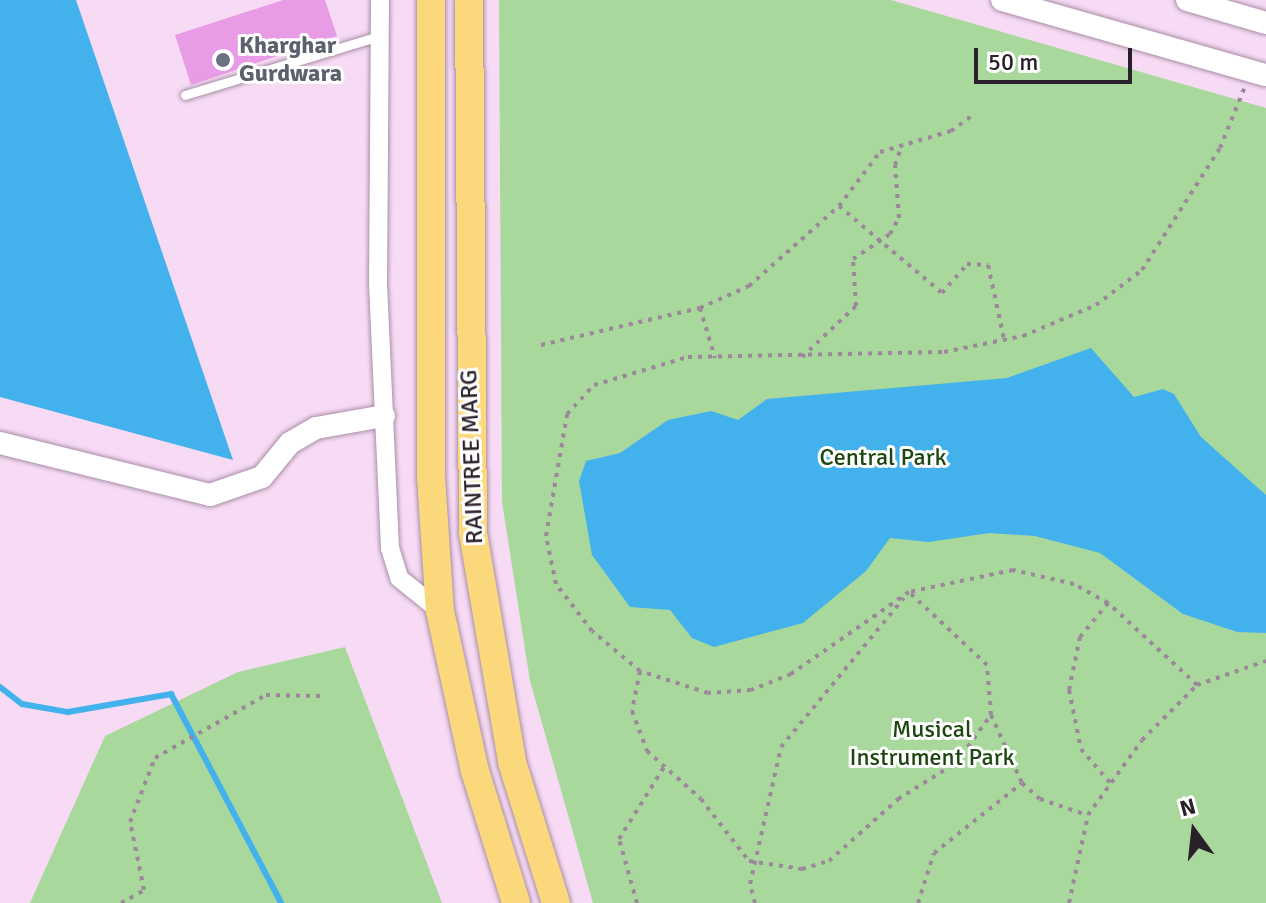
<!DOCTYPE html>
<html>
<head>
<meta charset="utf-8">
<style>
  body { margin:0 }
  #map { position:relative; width:1266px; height:903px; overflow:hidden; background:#f7dbf5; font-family:Signika,sans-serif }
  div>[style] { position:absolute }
  .green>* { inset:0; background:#a8d89c }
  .water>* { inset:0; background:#43b2ec }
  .stream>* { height:6px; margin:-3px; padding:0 3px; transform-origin:3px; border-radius:3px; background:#43b2ec }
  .building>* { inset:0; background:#e89ce5 }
  .path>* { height:4px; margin-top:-2px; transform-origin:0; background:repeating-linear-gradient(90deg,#9c889a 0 4px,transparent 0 10px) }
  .roads { filter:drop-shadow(0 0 2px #a88ea7) drop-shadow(0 0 2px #a88ea7) }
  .service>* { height:9px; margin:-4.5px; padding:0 4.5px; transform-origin:4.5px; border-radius:4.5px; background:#fff }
  .minor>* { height:18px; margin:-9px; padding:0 9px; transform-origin:9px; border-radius:9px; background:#fff }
  .tertiary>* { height:22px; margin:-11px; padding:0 11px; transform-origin:11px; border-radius:11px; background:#fff }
  .primary>* { height:28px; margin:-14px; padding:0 14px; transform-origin:14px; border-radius:14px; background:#fbd87c }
  .dots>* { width:22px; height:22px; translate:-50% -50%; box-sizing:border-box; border:4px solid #fff; border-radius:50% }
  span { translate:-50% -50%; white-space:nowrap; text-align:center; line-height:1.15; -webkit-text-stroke:6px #fff; paint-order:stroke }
  .worship-label { font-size:24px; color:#5b616d; font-weight:700 }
  .left { translate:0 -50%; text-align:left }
  .street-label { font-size:24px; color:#2a2029 }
  .park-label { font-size:24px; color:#1c4710 }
  .north { position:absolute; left:1154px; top:791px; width:80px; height:80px; -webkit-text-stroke:6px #fff; paint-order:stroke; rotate:345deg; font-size:22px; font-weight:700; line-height:32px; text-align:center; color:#2a2029 }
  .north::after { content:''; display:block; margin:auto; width:28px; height:36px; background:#2a2029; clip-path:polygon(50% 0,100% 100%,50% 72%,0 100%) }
  .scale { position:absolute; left:974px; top:48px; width:158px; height:36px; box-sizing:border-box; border:4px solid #2a2029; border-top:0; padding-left:10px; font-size:24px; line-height:28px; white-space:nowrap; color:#2a2029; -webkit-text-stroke:6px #fff; paint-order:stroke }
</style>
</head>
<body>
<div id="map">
  <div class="green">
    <div style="clip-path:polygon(499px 0,891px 0,1266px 108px,1266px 903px,593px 903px,530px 681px,502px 502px)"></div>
    <div style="clip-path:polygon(345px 647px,442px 903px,30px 903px,105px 736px,238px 672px)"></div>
  </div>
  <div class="water">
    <div style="clip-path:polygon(0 0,76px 0,233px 460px,0 397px)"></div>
    <div style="clip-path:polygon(1091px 348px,1134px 397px,1163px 389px,1174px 394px,1201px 437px,1266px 495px,1266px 633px,1237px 632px,1183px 614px,1100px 553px,1035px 536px,989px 533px,929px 542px,890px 538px,866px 571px,803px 623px,714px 647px,692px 638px,670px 610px,630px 607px,592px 555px,579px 481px,586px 461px,620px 453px,668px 420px,711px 411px,738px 420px,767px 399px,1007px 378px)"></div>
  </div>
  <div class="stream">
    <div style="left:0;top:687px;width:28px;rotate:38deg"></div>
    <div style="left:22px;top:704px;width:47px;rotate:9.9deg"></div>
    <div style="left:68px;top:712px;width:105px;rotate:-9.9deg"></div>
    <div style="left:171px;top:694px;width:236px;rotate:62.2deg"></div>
  </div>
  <div class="building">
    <div style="clip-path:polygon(283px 0,325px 0,337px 36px,191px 85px,175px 35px)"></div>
  </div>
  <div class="path">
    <div style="left:839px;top:206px;width:135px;rotate:40.2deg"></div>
    <div style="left:942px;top:293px;width:38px;rotate:-49deg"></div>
    <div style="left:967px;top:264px;width:21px;rotate:3deg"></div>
    <div style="left:988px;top:265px;width:76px;rotate:77.8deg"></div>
    <div style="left:700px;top:308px;width:52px;rotate:73.3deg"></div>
    <div style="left:541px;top:345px;width:163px;rotate:-13.1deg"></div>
    <div style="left:700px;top:308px;width:54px;rotate:-24.2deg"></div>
    <div style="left:749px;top:286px;width:120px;rotate:-41.6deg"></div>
    <div style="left:839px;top:206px;width:68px;rotate:-52.8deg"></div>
    <div style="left:880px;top:152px;width:74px;rotate:-16.5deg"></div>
    <div style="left:951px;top:131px;width:27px;rotate:-36deg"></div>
    <div style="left:802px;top:357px;width:74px;rotate:-43.4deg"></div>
    <div style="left:856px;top:306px;width:47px;rotate:-93.7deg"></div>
    <div style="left:853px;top:259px;width:45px;rotate:-34deg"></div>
    <div style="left:890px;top:234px;width:18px;rotate:-61deg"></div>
    <div style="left:899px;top:218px;width:53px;rotate:-94.3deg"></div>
    <div style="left:895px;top:165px;width:21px;rotate:-71deg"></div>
    <div style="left:1108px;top:603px;width:44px;rotate:129.5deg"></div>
    <div style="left:1080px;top:637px;width:54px;rotate:101.7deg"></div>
    <div style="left:1069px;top:690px;width:60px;rotate:78.5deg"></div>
    <div style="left:1081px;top:749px;width:46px;rotate:49.4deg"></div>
    <div style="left:640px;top:671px;width:41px;rotate:101.3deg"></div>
    <div style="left:632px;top:711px;width:43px;rotate:69.4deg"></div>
    <div style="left:647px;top:751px;width:72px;rotate:41.6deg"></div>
    <div style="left:701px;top:799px;width:78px;rotate:52.3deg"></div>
    <div style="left:749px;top:861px;width:54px;rotate:8.6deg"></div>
    <div style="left:802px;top:869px;width:28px;rotate:-17deg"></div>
    <div style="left:829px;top:861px;width:93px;rotate:-41.9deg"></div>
    <div style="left:898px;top:799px;width:68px;rotate:-31.8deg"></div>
    <div style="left:956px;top:763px;width:59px;rotate:-53.9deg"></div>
    <div style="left:991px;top:715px;width:50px;rotate:-94.6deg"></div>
    <div style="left:987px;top:665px;width:105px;rotate:-136.9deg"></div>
    <div style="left:1197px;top:685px;width:121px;rotate:-137.3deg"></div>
    <div style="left:1108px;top:603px;width:39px;rotate:-151deg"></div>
    <div style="left:1074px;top:584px;width:63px;rotate:-167.1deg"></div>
    <div style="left:1013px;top:570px;width:106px;rotate:168.1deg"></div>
    <div style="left:909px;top:592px;width:144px;rotate:145.2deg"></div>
    <div style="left:791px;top:674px;width:43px;rotate:158.2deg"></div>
    <div style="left:751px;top:690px;width:43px;rotate:176deg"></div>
    <div style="left:708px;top:693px;width:71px;rotate:-162.1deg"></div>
    <div style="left:640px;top:671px;width:62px;rotate:-140.2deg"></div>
    <div style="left:592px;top:631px;width:59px;rotate:-127.5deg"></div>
    <div style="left:556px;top:584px;width:49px;rotate:-101.8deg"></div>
    <div style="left:546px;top:536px;width:124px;rotate:-80.2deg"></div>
    <div style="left:567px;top:414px;width:40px;rotate:-47deg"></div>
    <div style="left:594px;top:385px;width:98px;rotate:-16.6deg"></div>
    <div style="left:688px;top:357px;width:256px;rotate:-1.1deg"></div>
    <div style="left:944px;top:352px;width:81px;rotate:-11.4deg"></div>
    <div style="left:1023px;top:336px;width:79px;rotate:-23deg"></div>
    <div style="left:1096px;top:305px;width:58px;rotate:-37.3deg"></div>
    <div style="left:1142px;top:270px;width:145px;rotate:-57.4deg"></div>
    <div style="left:1220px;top:148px;width:64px;rotate:-67.9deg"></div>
    <div style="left:991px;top:715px;width:75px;rotate:65.5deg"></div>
    <div style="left:1022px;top:783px;width:24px;rotate:42deg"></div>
    <div style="left:1040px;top:799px;width:50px;rotate:18.8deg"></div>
    <div style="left:121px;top:903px;width:26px;rotate:-29deg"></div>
    <div style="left:144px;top:890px;width:69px;rotate:-101.6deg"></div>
    <div style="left:130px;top:822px;width:69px;rotate:-68.7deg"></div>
    <div style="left:155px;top:758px;width:128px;rotate:-29.6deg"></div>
    <div style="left:266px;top:695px;width:56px;rotate:1deg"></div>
    <div style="left:637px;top:903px;width:66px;rotate:-105.7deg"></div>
    <div style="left:619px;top:839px;width:85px;rotate:-58deg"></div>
    <div style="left:755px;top:903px;width:20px;rotate:-105deg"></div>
    <div style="left:750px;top:884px;width:140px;rotate:-77.2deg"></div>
    <div style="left:781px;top:747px;width:193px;rotate:-50.5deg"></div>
    <div style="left:918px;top:903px;width:52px;rotate:-72.3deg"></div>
    <div style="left:934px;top:853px;width:112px;rotate:-38.5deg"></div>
    <div style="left:1069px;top:903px;width:90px;rotate:-77.8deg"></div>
    <div style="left:1088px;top:815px;width:92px;rotate:-54.2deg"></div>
    <div style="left:1142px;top:740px;width:78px;rotate:-45deg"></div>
    <div style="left:1197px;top:685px;width:73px;rotate:-19.2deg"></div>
  </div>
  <div class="roads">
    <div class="service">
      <div style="left:185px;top:95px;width:203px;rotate:-16.9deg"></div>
    </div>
    <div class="minor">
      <div style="left:380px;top:0;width:284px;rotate:90.4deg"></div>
      <div style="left:378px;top:284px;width:264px;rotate:87.4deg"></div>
      <div style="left:390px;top:548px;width:31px;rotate:73deg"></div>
      <div style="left:399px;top:578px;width:53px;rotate:38.8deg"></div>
    </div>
    <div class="tertiary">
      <div style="left:1002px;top:0;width:274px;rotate:15.9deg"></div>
      <div style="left:1187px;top:0;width:82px;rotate:16.2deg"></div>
      <div style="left:0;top:443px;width:216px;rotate:13.9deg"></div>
      <div style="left:210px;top:495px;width:55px;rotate:-19.1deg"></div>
      <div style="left:262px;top:477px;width:44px;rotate:-50.5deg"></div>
      <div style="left:290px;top:443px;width:30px;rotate:-30deg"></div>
      <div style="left:316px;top:428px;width:69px;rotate:-10deg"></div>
    </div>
    <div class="primary">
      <div style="left:431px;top:0;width:477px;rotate:90deg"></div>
      <div style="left:431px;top:477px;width:134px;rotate:86.2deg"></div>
      <div style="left:440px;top:611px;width:164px;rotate:77.7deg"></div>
      <div style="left:475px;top:771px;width:138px;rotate:72.7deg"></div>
      <div style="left:469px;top:0;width:533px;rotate:89.57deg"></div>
      <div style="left:473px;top:533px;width:232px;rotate:80.3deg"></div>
      <div style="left:512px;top:762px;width:148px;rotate:72.7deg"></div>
    </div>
  </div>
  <div class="dots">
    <div style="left:223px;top:60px;background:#6b7280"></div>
  </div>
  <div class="worship-label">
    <span class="left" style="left:239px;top:60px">Kharghar<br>Gurdwara</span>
  </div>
  <div class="street-label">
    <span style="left:472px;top:457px;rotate:-92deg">RAINTREE MARG</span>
  </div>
  <div class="park-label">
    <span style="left:883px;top:458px">Central Park</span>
    <span style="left:932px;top:744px">Musical<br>Instrument Park</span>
  </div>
  <div class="north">N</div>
  <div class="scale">50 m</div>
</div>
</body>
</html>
